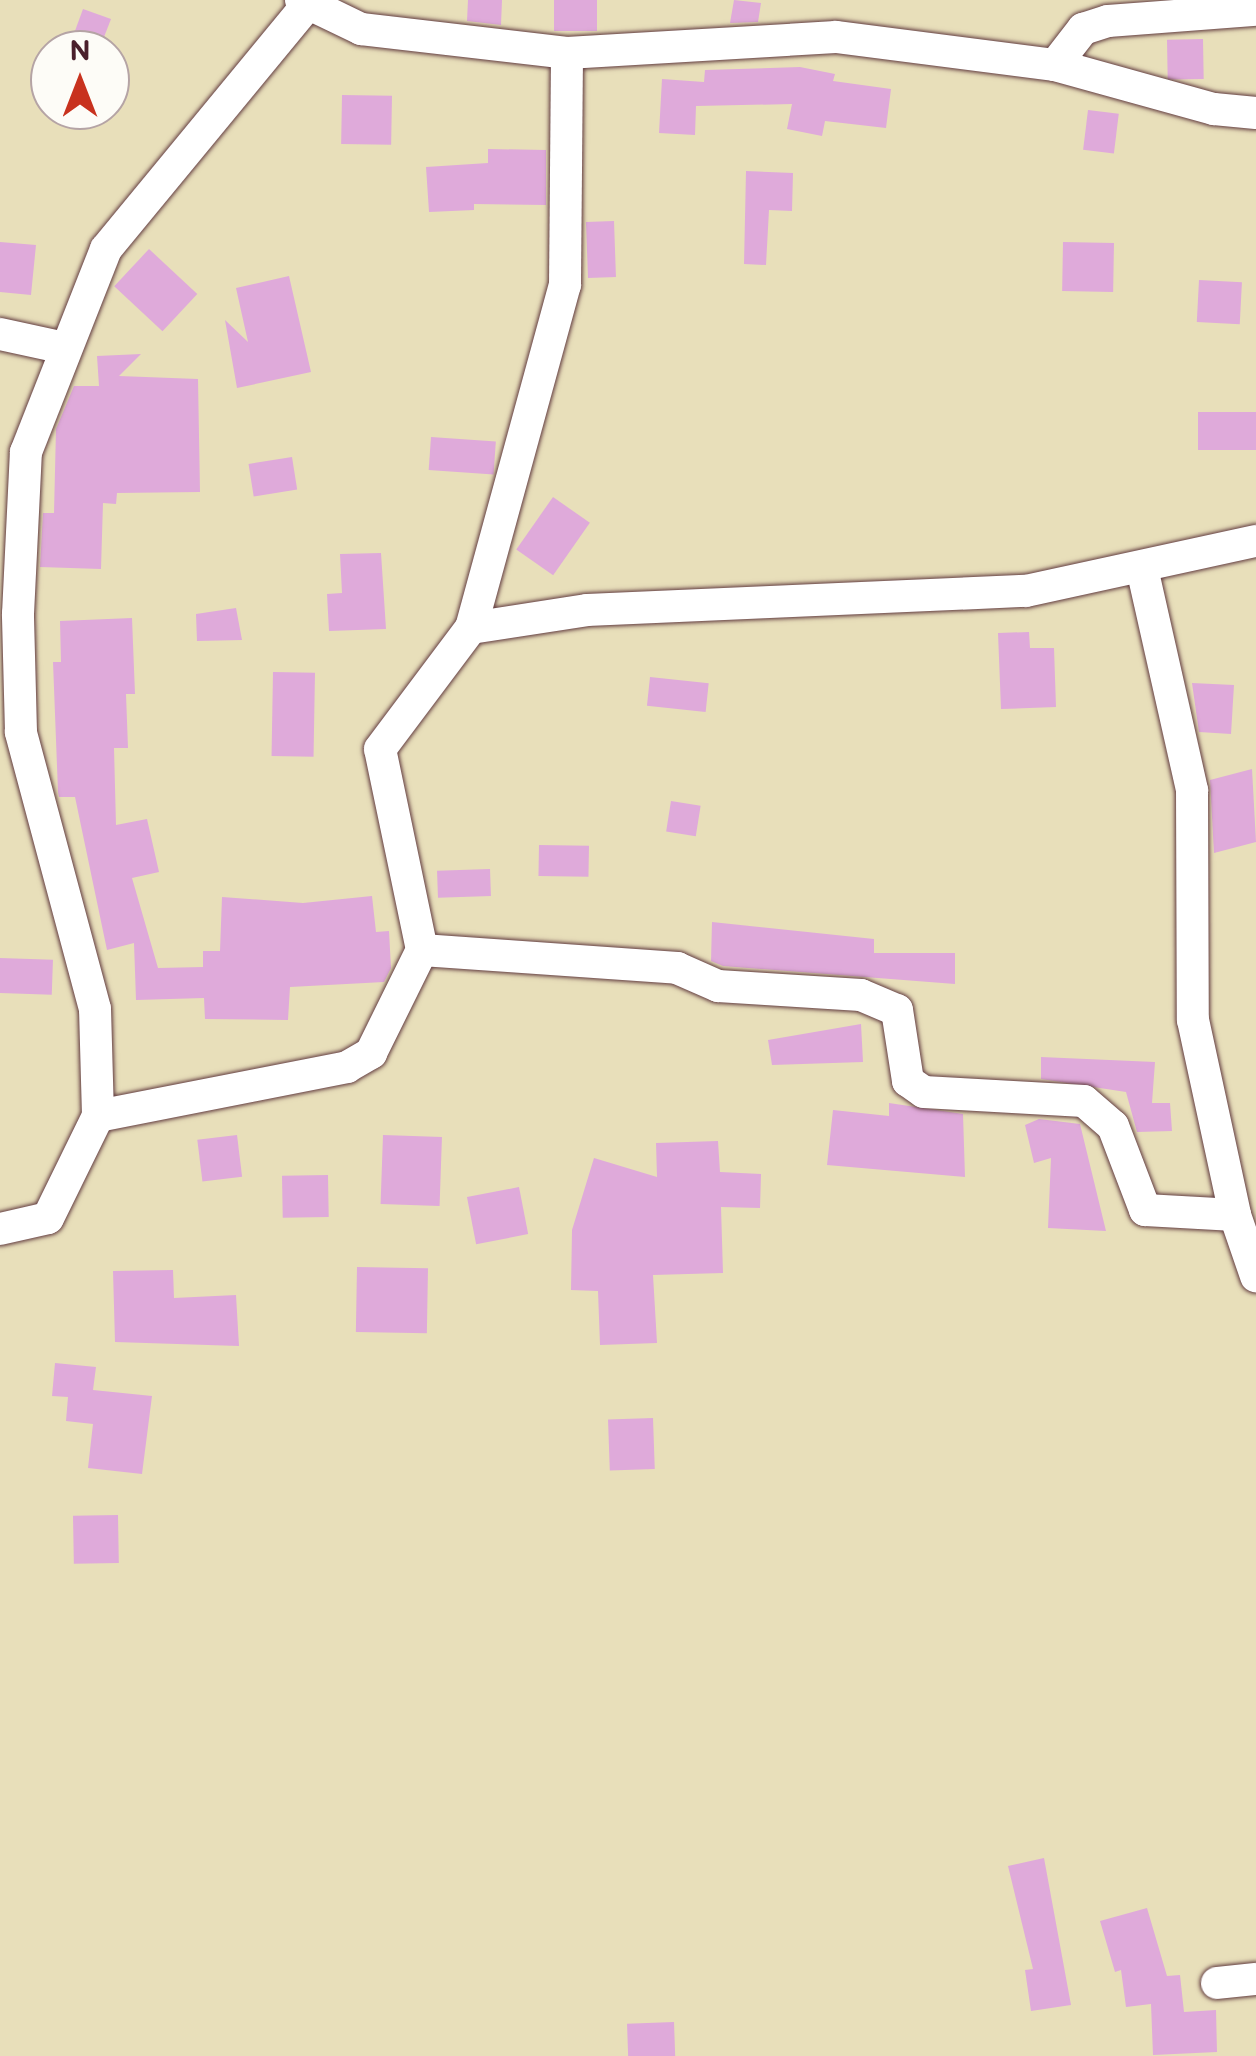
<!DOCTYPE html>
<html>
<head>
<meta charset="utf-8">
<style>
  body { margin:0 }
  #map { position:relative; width:1256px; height:2056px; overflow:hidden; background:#e8dfba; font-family:"Balsamiq Sans",sans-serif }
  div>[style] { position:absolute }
  .building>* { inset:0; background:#dfaada; transform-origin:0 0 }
  .roads { filter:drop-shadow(0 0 2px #623c40) drop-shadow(0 0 2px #623c40) }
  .minor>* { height:32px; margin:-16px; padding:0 16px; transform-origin:16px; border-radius:16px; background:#fff }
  span { translate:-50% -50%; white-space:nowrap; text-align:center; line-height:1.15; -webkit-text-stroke:8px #fdfcf7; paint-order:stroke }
  .north { position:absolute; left:30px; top:30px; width:100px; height:100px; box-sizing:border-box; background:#fdfcf7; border:2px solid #b5a4a5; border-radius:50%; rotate:0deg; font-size:28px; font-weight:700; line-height:40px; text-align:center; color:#4a1f2b }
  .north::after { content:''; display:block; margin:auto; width:35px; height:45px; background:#c8321e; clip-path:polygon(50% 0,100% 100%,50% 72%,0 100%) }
</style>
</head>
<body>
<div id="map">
  <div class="building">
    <div style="clip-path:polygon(468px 0,502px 0,501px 25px,467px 21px)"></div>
    <div style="left:554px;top:0;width:43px;height:31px"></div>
    <div style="clip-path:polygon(734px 0,761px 3px,758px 22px,730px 23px)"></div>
    <div style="clip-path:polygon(83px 9px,111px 19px,99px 50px,68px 50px)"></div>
    <div style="left:1203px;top:39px;width:40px;height:36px;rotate:89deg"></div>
    <div style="clip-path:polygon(800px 67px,835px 74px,833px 81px,891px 89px,886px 128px,825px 121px,822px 136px,787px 129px,792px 104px,696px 106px,695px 135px,659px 133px,662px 79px,704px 82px,705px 70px)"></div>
    <div style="left:342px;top:95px;width:50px;height:49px;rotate:1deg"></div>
    <div style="left:1088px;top:110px;width:31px;height:40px;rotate:7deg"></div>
    <div style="clip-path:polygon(488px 149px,546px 150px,546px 205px,474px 204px,474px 210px,429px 212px,426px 167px,488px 163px)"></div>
    <div style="clip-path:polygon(746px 171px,793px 173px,792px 211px,769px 210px,766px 265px,744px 264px)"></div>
    <div style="left:614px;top:221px;width:56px;height:28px;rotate:88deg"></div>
    <div style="clip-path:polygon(0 242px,36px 245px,31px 295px,0 292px)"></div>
    <div style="left:1063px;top:242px;width:51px;height:49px;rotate:1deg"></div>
    <div style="left:149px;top:249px;width:66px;height:51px;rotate:43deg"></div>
    <div style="clip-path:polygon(289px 276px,311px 372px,237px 388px,225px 320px,248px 342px,236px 288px)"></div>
    <div style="left:1199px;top:280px;width:43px;height:42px;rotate:3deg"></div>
    <div style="clip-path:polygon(141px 354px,119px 376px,198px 379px,200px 492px,117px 493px,116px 504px,103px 503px,101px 569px,40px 567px,43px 513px,54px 513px,56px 429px,74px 386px,99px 386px,97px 356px)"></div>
    <div style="left:1256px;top:412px;width:38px;height:58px;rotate:90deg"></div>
    <div style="left:431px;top:437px;width:65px;height:33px;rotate:4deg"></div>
    <div style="left:292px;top:457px;width:33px;height:44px;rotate:81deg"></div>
    <div style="left:553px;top:497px;width:45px;height:64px;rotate:35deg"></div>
    <div style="clip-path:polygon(381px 553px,386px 629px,329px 631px,327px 594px,342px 593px,340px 554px)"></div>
    <div style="clip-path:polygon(236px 608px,242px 640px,197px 641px,196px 614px)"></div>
    <div style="clip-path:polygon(132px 618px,135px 694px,126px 694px,128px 748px,114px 748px,116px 825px,147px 819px,159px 872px,132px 878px,158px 968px,203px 967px,203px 951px,220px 951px,222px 897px,303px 903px,372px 896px,376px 932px,389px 931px,391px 968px,384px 982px,290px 987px,288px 1020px,205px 1019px,204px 998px,136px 1000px,134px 943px,107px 950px,75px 797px,59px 797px,58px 792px,53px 662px,61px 662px,60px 621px)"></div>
    <div style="clip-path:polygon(1029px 632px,1030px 648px,1054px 648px,1056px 707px,1001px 709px,998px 633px)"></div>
    <div style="left:273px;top:672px;width:42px;height:84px;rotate:1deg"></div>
    <div style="left:650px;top:677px;width:59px;height:29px;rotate:6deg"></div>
    <div style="clip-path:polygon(1192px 683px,1234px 685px,1231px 734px,1199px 732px)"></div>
    <div style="clip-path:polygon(1252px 769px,1256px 842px,1214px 853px,1210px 780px)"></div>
    <div style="left:671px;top:801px;width:30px;height:31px;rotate:9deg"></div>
    <div style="left:539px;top:845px;width:50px;height:31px;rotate:1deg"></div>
    <div style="left:490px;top:869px;width:27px;height:53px;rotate:88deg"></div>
    <div style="clip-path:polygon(712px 922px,874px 939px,874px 953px,955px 953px,955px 984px,723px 966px,711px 961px)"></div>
    <div style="left:0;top:958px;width:53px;height:35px;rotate:2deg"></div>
    <div style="clip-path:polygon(861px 1024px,863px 1062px,772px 1065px,768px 1040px)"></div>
    <div style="clip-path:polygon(1041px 1057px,1155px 1062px,1152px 1103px,1170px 1103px,1172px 1131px,1137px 1132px,1126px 1092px,1041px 1079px)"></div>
    <div style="clip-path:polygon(889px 1103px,963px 1114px,965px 1177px,827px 1165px,833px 1110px,889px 1116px)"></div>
    <div style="clip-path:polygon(1039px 1119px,1080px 1124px,1106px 1231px,1048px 1228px,1051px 1158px,1034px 1163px,1025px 1125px)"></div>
    <div style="left:237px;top:1135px;width:42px;height:40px;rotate:83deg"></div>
    <div style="left:383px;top:1135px;width:59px;height:69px;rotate:2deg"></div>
    <div style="clip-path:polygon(718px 1141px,720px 1172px,761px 1174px,760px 1208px,721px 1207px,723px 1273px,653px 1275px,657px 1343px,600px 1345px,598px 1291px,571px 1290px,572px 1230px,594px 1158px,657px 1177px,656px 1143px)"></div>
    <div style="left:328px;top:1175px;width:42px;height:46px;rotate:89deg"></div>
    <div style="left:519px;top:1187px;width:48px;height:53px;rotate:79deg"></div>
    <div style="left:357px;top:1267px;width:71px;height:65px;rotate:1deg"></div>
    <div style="clip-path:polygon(173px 1270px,174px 1298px,236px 1295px,239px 1346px,115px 1342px,113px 1271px)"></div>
    <div style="clip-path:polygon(55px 1363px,96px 1367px,93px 1390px,152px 1396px,142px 1474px,88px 1468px,93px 1424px,66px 1421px,68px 1397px,52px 1396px)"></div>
    <div style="left:653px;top:1418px;width:51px;height:45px;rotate:88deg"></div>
    <div style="left:118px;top:1515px;width:48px;height:45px;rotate:89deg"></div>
    <div style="clip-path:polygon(1044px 1858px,1071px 2005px,1031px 2011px,1025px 1970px,1033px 1969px,1008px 1866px)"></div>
    <div style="clip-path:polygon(1147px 1908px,1167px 1976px,1180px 1975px,1184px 2012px,1216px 2010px,1217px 2052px,1153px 2055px,1151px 2004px,1126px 2007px,1121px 1970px,1115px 1972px,1100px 1921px)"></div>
    <div style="left:674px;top:2022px;width:34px;height:47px;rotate:88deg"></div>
  </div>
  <div class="roads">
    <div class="minor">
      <div style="left:301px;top:0;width:67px;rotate:25.8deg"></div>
      <div style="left:361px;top:29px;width:207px;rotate:6.6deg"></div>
      <div style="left:567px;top:53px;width:269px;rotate:-3.4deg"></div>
      <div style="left:836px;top:37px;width:221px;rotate:7.3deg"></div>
      <div style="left:1055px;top:65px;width:165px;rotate:15.5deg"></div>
      <div style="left:1214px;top:109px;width:42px;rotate:5.4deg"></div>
      <div style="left:1055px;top:65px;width:46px;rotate:-52.1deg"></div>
      <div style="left:1083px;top:29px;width:26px;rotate:-18deg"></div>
      <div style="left:1108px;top:21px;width:148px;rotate:-4.3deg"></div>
      <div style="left:0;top:334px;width:66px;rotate:12.2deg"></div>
      <div style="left:1142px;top:568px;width:228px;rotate:77.3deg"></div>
      <div style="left:1192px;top:790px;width:230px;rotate:89.8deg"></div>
      <div style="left:1193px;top:1020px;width:199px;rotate:77.8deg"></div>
      <div style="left:471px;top:628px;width:117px;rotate:-8.8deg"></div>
      <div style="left:587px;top:610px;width:439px;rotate:-2.5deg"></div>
      <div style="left:1026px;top:591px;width:235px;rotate:-12.3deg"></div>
      <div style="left:422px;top:950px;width:256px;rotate:4deg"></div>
      <div style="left:677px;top:968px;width:45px;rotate:23.7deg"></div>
      <div style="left:718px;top:986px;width:143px;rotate:3.6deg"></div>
      <div style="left:861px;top:995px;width:39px;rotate:23deg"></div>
      <div style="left:897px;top:1010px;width:72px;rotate:81.2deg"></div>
      <div style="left:908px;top:1081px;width:19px;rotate:35deg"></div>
      <div style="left:924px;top:1092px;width:160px;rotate:3.2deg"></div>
      <div style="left:1084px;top:1101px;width:38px;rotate:41deg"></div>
      <div style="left:1113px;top:1126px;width:90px;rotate:69.1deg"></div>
      <div style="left:1145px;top:1210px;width:90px;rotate:3.2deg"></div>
      <div style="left:1235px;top:1215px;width:65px;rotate:71deg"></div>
      <div style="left:98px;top:1116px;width:254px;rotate:-11.1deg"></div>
      <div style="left:347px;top:1067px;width:28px;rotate:-30deg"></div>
      <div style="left:371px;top:1053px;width:115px;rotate:-63.7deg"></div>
      <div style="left:422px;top:950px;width:205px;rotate:-101.8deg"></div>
      <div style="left:380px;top:749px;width:151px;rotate:-53.1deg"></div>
      <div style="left:471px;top:628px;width:356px;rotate:-74.7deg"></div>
      <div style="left:565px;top:285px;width:232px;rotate:-89.5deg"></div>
      <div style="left:0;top:1229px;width:49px;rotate:-12.9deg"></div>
      <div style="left:48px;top:1218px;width:114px;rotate:-63.9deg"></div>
      <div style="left:98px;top:1116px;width:107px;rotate:-91.6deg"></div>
      <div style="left:95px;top:1009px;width:287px;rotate:-105deg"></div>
      <div style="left:21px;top:732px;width:118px;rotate:-91.5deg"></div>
      <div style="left:18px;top:614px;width:162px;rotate:-87.2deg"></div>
      <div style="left:26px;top:452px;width:218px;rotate:-68.5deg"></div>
      <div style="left:106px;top:249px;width:315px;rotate:-50.5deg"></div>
      <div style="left:1217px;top:1983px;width:39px;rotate:-6deg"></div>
    </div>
  </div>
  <div class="north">N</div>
</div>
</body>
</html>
